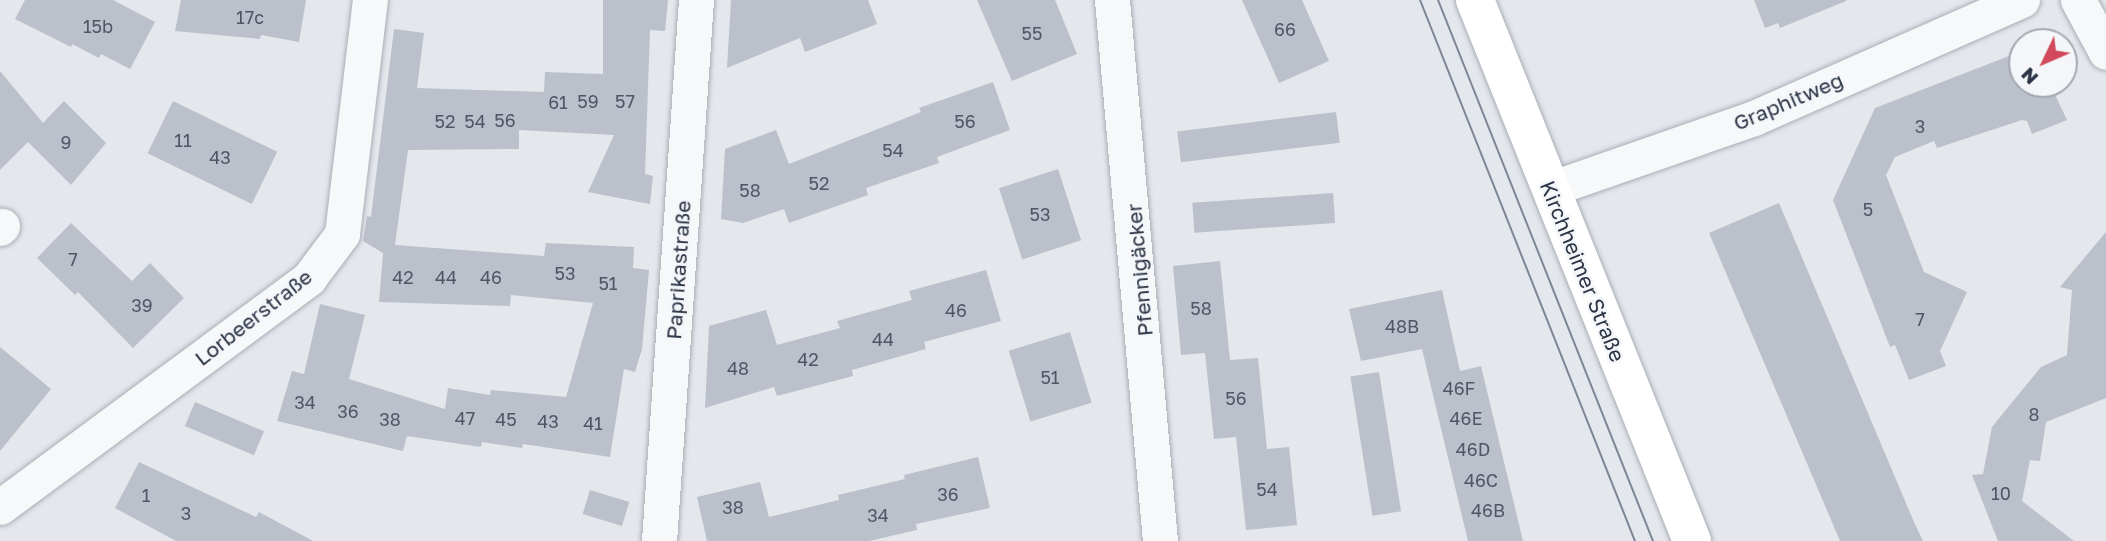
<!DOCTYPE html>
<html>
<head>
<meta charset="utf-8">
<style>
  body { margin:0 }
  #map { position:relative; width:2106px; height:541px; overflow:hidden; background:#e4e7ec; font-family:"Golos Text",sans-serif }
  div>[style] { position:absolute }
  .building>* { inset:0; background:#bbc0ca; transform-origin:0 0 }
  .roads { filter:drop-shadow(0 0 2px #a9aeb7) drop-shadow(0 0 2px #a9aeb7) }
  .minor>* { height:35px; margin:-17.5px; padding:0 17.5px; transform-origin:17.5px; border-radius:17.5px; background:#f7f8fa }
  .secondary>* { height:38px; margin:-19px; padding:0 19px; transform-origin:19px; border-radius:19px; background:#fff }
  .tram>* { height:2px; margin:-1px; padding:0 1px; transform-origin:1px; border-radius:1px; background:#7d8696 }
  span { translate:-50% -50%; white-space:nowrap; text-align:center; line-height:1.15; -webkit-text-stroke:5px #f4f6f9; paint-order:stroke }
  .number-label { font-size:18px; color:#4f5766 }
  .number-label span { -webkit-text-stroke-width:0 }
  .street-label { font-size:21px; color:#2b3445 }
  .north { position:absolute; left:2008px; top:28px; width:70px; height:70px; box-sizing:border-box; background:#f4f6f9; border:2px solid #a4a8b1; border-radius:50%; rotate:226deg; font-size:19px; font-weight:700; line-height:28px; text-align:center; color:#2b3445 }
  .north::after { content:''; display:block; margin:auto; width:24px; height:32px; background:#d1495b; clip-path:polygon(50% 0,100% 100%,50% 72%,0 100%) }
</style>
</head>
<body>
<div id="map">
  <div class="building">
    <div style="clip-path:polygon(25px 0,113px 0,155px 22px,130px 69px,101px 54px,99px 58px,72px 44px,71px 47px,15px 19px)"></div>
    <div style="clip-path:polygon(181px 0,306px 0,299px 42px,261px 35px,260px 39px,175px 31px)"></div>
    <div style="clip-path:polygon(603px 0,668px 0,665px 31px,650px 30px,645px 174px,653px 176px,650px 204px,588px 192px,614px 135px,519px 130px,519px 149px,408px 150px,395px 245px,544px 256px,546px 243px,634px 247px,633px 268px,649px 270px,642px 349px,635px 372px,624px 369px,610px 457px,523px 444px,522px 448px,482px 442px,481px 447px,407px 436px,403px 451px,277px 421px,292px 371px,304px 374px,320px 304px,365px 315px,349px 379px,445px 409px,448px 388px,490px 395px,491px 390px,566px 397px,593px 303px,511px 295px,510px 306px,379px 302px,383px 253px,363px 241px,367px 216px,371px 217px,394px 29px,424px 33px,417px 88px,544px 92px,545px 72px,603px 74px)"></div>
    <div style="clip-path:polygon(731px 0,868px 0,877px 24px,805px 52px,800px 38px,727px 68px)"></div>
    <div style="clip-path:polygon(977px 0,1055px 0,1077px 54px,1012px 81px)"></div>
    <div style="clip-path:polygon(1242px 0,1302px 0,1329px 61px,1279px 83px)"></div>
    <div style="clip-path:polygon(1754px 0,1846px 0,1846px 1px,1780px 28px,1778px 23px,1765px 28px)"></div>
    <div style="clip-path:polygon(2022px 51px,2022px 84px,2050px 84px,2067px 120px,2032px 134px,2027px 121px,2022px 120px,1937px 148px,1934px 141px,1895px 157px,1886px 175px,1924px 272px,1967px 292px,1940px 351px,1946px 366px,1909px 380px,1895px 345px,1890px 347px,1833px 200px,1875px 108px)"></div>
    <div style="clip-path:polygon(0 71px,43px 123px,64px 101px,106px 143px,71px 185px,28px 142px,0 170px)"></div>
    <div style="clip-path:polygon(993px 82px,1010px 130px,937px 157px,939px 163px,866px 188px,868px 195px,789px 223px,784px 209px,743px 223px,721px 219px,725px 149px,776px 130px,789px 164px,921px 112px,919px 108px)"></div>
    <div style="left:173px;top:101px;width:116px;height:58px;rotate:26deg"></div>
    <div style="left:1336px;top:112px;width:31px;height:160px;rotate:83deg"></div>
    <div style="left:1058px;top:169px;width:75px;height:62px;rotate:72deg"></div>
    <div style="left:1333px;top:193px;width:30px;height:141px;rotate:86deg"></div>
    <div style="clip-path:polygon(1779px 203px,1914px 522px,1923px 541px,1840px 541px,1709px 233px)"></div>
    <div style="clip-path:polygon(71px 223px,132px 281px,150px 263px,184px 298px,133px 348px,78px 292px,75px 295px,37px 258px)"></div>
    <div style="clip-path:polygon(2106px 232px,2106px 398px,2046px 422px,2040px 461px,2030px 460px,2022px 501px,2074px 541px,1998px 541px,1972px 475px,1983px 474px,1992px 427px,2041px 367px,2067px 355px,2072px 290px,2060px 287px)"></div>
    <div style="clip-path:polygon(1220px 261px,1230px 360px,1258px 358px,1267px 449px,1289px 447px,1297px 525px,1246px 530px,1236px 437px,1214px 439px,1205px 353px,1181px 355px,1173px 266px)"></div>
    <div style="clip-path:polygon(986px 270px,1001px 321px,924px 342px,926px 349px,852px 370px,853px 376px,777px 396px,774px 387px,705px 408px,709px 326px,766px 310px,777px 345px,840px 328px,837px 321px,912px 300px,909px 291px)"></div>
    <div style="clip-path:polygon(1442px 290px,1460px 371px,1481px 366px,1523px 541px,1468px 541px,1422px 349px,1361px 361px,1349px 309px)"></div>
    <div style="left:1070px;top:332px;width:74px;height:64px;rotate:73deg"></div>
    <div style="clip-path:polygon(0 347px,51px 389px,0 451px)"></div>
    <div style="left:1379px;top:372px;width:141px;height:29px;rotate:81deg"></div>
    <div style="left:195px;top:402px;width:75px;height:26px;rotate:23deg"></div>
    <div style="clip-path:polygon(978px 457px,990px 508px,916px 524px,917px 530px,869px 541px,707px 541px,697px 497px,760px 482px,769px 517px,839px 500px,838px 495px,905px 479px,904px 475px)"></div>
    <div style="clip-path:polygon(139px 462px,256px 517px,259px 512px,313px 541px,176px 541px,115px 508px)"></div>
    <div style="left:590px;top:490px;width:41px;height:25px;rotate:17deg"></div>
  </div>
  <div class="roads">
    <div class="minor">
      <div style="left:1112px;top:0;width:543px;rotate:84.93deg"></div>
      <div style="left:2078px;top:0;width:59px;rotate:61.7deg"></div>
      <div style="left:1550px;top:189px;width:216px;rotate:-19.2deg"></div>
      <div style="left:1754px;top:118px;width:293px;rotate:-23.8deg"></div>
      <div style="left:0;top:228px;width:3px;rotate:-45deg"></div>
      <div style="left:0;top:507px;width:385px;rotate:-36.5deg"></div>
      <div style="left:309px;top:278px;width:55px;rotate:-53.1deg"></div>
      <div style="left:342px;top:234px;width:236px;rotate:-83.2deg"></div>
      <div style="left:659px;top:541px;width:542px;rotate:-86.09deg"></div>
    </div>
    <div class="secondary">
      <div style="left:1475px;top:0;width:583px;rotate:68.14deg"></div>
    </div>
  </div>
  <div class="tram">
    <div style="left:1420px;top:0;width:582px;rotate:68.33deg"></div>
    <div style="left:1438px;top:0;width:582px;rotate:68.33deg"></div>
  </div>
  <div class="number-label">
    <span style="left:250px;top:17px">17c</span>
    <span style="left:98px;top:26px">15b</span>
    <span style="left:1285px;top:29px">66</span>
    <span style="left:1032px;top:33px">55</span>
    <span style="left:588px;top:101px">59</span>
    <span style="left:625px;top:101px">57</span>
    <span style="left:558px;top:102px">61</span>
    <span style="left:505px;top:120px">56</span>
    <span style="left:445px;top:121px">52</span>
    <span style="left:475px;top:121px">54</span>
    <span style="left:965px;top:121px">56</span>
    <span style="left:1920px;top:126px">3</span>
    <span style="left:183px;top:140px">11</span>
    <span style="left:66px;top:142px">9</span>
    <span style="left:893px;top:150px">54</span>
    <span style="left:220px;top:157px">43</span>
    <span style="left:819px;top:183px">52</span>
    <span style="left:750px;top:190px">58</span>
    <span style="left:1868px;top:209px">5</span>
    <span style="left:1040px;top:214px">53</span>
    <span style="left:73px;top:259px">7</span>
    <span style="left:565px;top:273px">53</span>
    <span style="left:403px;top:277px">42</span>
    <span style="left:446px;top:277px">44</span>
    <span style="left:491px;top:277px">46</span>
    <span style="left:608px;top:283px">51</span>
    <span style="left:142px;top:305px">39</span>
    <span style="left:1201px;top:308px">58</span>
    <span style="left:956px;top:310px">46</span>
    <span style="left:1920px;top:319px">7</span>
    <span style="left:1402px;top:326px">48B</span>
    <span style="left:883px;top:339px">44</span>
    <span style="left:808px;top:359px">42</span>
    <span style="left:738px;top:368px">48</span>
    <span style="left:1050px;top:377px">51</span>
    <span style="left:1459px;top:388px">46F</span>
    <span style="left:1236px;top:398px">56</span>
    <span style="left:305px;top:402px">34</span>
    <span style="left:348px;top:411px">36</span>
    <span style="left:2034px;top:414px">8</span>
    <span style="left:465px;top:418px">47</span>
    <span style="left:1466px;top:418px">46E</span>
    <span style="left:390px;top:419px">38</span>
    <span style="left:506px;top:419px">45</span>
    <span style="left:548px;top:421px">43</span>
    <span style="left:593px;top:423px">41</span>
    <span style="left:1473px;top:449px">46D</span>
    <span style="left:1481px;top:480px">46C</span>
    <span style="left:1267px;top:489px">54</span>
    <span style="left:2001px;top:493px">10</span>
    <span style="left:948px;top:494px">36</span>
    <span style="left:146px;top:495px">1</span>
    <span style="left:733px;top:507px">38</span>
    <span style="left:1488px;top:510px">46B</span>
    <span style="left:186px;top:513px">3</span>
    <span style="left:878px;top:515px">34</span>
  </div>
  <div class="street-label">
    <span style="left:1788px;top:101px;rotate:-23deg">Graphitweg</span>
    <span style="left:678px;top:270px;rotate:-86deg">Paprikastraße</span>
    <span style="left:1139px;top:270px;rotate:-95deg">Pfennigäcker</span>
    <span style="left:1583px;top:271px;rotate:68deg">Kirchheimer Straße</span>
    <span style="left:253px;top:317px;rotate:-38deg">Lorbeerstraße</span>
  </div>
  <div class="north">N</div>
</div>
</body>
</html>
